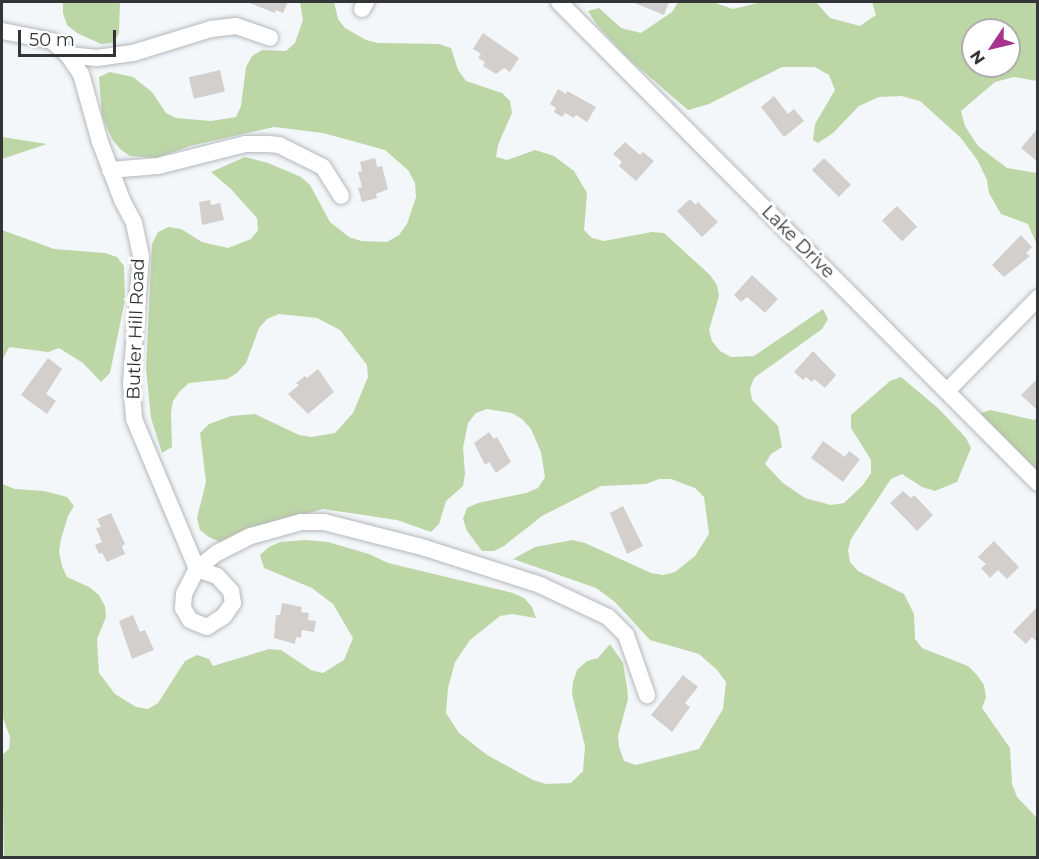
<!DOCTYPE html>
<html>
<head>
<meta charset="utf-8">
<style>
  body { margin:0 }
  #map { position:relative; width:1039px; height:859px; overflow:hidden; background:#f3f7fa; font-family:Montserrat,sans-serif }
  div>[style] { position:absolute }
  .green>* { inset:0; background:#bcd6a6 }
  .building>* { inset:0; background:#d3cfcc; transform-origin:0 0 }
  .roads { filter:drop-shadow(0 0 2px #b5b8bb) drop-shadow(0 0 2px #b5b8bb) }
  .minor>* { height:16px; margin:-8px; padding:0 8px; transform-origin:8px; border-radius:8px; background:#fff }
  span { translate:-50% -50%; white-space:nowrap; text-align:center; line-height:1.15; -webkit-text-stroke:6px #fff; paint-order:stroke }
  .street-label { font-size:18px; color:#343537 }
  .frame { position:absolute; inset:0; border:3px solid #343537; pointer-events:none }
  .north { position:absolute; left:961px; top:18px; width:60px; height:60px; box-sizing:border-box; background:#fff; border:2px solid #aeaeaf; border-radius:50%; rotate:235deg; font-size:16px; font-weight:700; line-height:24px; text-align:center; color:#343537 }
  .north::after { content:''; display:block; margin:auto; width:21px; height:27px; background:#a6348f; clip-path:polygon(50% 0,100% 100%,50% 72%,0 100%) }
  .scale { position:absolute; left:18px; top:30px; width:98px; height:27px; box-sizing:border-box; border:3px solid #343537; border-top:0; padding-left:8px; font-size:18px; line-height:21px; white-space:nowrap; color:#343537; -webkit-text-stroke:4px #fff; paint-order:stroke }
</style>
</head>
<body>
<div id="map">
  <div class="green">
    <div style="clip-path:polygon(63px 2px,120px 2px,119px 33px,113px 43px,101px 44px,77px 33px,67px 25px,63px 13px)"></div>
    <div style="clip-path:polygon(300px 2px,334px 2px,338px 19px,345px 28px,366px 40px,378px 43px,439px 44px,451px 48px,458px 70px,466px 81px,502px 93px,510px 101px,512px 113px,498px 145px,496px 157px,507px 160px,535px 150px,554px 156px,574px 171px,587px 193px,584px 230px,592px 238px,604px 241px,652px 232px,664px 233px,710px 275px,717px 285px,719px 296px,709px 330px,712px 341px,720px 351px,731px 357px,754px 356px,823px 309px,828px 319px,822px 329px,754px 378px,750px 389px,752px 400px,778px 426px,782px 447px,771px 454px,765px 464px,783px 483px,805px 498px,831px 505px,844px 503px,863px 485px,871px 473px,871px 460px,851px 428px,851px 415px,890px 381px,901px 377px,939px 409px,966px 438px,971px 448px,957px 482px,935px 491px,922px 487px,902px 474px,891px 479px,851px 539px,848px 550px,850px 562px,858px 571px,904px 594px,914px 614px,915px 639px,922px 648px,968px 666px,977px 675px,984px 685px,986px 697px,982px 708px,1010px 748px,1012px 784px,1017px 797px,1037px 818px,1037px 857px,4px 857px,2px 755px,9px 749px,10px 737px,2px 715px,2px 484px,15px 489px,44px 491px,67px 497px,74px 506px,68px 516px,61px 539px,59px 552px,62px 566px,67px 577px,89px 587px,99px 595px,105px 606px,106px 617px,97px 639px,99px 673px,115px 694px,136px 707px,148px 709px,158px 703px,185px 661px,197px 655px,209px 659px,213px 666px,269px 649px,281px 650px,311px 670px,323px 673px,344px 660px,353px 638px,333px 604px,312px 588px,264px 568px,260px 555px,269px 547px,280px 542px,305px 540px,328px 542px,369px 554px,388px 563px,513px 593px,524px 598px,532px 607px,536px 618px,512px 614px,500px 616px,470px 640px,455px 662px,448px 688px,446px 713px,459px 733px,487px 755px,533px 780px,546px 784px,571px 783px,583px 771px,585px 746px,572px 694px,573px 682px,577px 670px,587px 661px,598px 658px,610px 644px,623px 663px,627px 687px,628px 699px,618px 736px,619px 747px,624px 761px,636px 765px,699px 749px,723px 709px,726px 682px,717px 670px,699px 654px,650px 640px,615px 602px,596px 588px,513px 559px,535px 547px,573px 540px,585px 543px,651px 573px,663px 575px,675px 572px,695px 556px,709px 534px,704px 497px,695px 488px,671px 479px,659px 479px,646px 484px,601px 486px,542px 516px,504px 546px,494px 551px,482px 551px,467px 531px,463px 519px,467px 508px,478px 503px,526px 493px,538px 488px,545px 477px,541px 452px,531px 429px,522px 419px,512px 413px,487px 409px,476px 413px,468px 423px,463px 448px,465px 474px,463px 486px,446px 501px,439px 524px,431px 532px,397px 520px,323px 509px,254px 529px,232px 540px,220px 542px,209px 537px,200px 530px,197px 518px,206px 482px,200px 433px,209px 424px,231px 416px,255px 414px,299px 435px,311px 437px,335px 433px,353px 413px,368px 377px,367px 365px,340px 330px,317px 318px,279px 314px,267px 319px,259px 328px,246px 363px,237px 373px,227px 379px,189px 383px,180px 391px,173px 401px,171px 412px,172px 447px,162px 453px,151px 418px,146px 369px,152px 244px,158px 232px,169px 227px,181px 229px,202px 242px,228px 248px,251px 239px,258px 230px,257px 218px,231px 189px,211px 172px,245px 157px,268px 163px,301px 177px,310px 185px,330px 222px,349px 237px,361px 241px,387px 242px,399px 235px,407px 224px,416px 197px,415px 183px,408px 170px,385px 150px,323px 133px,274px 127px,190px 146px,156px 158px,130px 156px,120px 149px,112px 139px,102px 116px,99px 77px,110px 72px,133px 77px,152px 92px,166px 113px,176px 118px,211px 121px,236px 117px,241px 106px,246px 67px,252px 56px,262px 50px,286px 51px,295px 43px,303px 20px)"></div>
    <div style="clip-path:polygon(evenodd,678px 2px,712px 2px,733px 9px,762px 2px,816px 2px,830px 18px,860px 26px,876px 15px,872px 2px,1037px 2px,1037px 81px,1014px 77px,995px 82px,961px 111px,965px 126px,978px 146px,1007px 168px,1037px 173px,1037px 245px,1028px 224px,1001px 214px,989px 193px,987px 180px,978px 161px,961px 138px,920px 101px,901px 96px,879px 97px,859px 106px,833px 133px,818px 143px,813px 140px,815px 124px,835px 90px,829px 75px,815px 67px,782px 67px,709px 104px,688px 110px,629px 59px,597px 25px,588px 11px,599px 8px,621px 28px,641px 33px,672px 12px,678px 2px,973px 30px,1009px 30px,1009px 66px,973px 66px,973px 30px)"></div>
    <div style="clip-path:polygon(2px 137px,47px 144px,2px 159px)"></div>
    <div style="clip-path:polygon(2px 230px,54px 249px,105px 253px,117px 257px,124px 266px,125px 300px,110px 373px,101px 382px,83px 363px,59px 348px,48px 352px,9px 347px,2px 361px)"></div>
    <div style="clip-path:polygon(990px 410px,1034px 420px,1037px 418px,1037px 472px,979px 414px)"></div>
  </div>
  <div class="building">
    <div style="clip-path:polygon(247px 2px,288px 2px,283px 13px,276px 10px,275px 13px)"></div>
    <div style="clip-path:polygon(632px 2px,669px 2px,664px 15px)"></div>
    <div style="clip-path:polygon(483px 33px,519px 58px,510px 72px,504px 68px,496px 74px,483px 66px,485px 62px,478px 58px,481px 54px,473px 49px)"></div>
    <div style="left:220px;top:70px;width:22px;height:32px;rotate:77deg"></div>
    <div style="clip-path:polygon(558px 89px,566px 94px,567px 91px,596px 107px,587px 122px,576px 115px,574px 118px,565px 113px,562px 117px,554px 112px,556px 108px,550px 104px)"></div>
    <div style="clip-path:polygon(774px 96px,788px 114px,794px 109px,804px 121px,784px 137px,761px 107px)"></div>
    <div style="clip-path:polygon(1038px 128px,1038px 162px,1021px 148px)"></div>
    <div style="clip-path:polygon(625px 142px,640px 155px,643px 152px,654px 161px,636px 181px,619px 166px,622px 162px,613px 154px)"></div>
    <div style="clip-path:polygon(375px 158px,377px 167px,382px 166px,388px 189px,376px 194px,377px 198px,362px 202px,358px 188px,362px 187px,358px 172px,362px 171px,360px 162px)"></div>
    <div style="left:824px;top:158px;width:38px;height:17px;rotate:45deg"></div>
    <div style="clip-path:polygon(690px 199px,696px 205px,698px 202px,718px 222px,702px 237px,677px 211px)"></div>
    <div style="clip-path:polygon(210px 200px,211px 205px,220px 203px,224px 220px,202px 225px,199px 202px)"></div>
    <div style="left:897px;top:206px;width:29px;height:21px;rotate:46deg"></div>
    <div style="clip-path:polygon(1021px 235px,1032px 247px,1026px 253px,1030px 256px,1004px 277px,992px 265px)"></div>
    <div style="clip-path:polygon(752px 275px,778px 299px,765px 313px,747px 297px,741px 302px,734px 295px)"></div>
    <div style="clip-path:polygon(813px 351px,836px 375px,825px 388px,814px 379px,812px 382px,806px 377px,803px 380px,794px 372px)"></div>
    <div style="clip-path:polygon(48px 358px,62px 369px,46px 394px,56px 401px,47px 414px,21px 395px)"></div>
    <div style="clip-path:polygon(318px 369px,334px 392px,308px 414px,288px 394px,299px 385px,296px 383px,305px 376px,307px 378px)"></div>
    <div style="clip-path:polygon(1038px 378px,1038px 411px,1021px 395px)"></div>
    <div style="clip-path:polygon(489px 432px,494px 439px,497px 437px,511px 462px,496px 473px,489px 462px,485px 465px,474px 443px)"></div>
    <div style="clip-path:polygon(823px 441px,845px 457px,849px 451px,860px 459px,843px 482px,811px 458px)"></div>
    <div style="clip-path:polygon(903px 491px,911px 498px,914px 495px,933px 515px,917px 531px,890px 503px)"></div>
    <div style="clip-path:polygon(623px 506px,643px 546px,627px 554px,610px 513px)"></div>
    <div style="clip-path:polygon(111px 513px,125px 544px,122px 546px,125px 554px,107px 562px,102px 553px,99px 554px,95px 545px,102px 542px,96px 528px,101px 527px,97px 519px)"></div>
    <div style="clip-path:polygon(994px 541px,1019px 567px,1007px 579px,998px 570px,990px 578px,981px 568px,986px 564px,978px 557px)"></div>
    <div style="clip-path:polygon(282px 603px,302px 607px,301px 612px,309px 613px,308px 620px,316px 621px,314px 632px,302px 630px,301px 638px,296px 637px,295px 644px,274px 638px,276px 615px,280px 615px)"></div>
    <div style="clip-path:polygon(1038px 606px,1038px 643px,1032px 637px,1026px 644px,1013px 632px)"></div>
    <div style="clip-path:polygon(133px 615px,140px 632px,145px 630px,154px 650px,132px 659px,119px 621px)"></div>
    <div style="clip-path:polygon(683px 675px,698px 687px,685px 703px,690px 707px,672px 732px,651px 715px)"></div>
  </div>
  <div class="roads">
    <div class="minor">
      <div style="left:559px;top:2px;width:679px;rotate:45.12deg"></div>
      <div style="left:362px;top:9px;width:8px;rotate:-60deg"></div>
      <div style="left:2px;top:31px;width:51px;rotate:11.3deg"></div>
      <div style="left:52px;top:41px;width:21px;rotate:41deg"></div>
      <div style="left:68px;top:55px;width:23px;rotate:56deg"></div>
      <div style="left:81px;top:74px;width:71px;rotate:74.4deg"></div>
      <div style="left:100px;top:142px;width:62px;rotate:69.2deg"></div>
      <div style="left:122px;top:200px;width:26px;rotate:62deg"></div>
      <div style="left:134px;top:223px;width:34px;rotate:78deg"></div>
      <div style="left:141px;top:256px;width:127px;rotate:94.5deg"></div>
      <div style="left:131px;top:383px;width:36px;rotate:85deg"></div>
      <div style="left:134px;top:419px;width:163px;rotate:67.2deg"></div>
      <div style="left:197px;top:569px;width:26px;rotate:-39deg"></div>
      <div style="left:217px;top:553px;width:38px;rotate:-27deg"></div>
      <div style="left:251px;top:536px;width:52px;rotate:-15.6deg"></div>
      <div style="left:301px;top:522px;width:23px"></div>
      <div style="left:324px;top:522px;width:104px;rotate:14.4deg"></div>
      <div style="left:425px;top:548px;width:121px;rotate:17.8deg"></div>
      <div style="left:540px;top:585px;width:75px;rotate:25.2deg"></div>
      <div style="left:608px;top:617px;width:25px;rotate:45deg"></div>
      <div style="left:626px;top:635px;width:64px;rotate:70.7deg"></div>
      <div style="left:68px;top:55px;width:29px;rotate:6deg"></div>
      <div style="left:97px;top:58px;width:36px;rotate:-8deg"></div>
      <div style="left:133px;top:53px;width:82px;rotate:-17.1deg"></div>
      <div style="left:211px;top:29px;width:25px;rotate:-7deg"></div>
      <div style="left:236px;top:26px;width:36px;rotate:19deg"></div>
      <div style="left:110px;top:170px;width:48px;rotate:-4.8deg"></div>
      <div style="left:158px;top:166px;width:90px;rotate:-14.2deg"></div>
      <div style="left:245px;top:144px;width:23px"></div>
      <div style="left:268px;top:144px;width:11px;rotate:5deg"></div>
      <div style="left:279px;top:145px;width:49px;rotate:26.6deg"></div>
      <div style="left:323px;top:167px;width:34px;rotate:58deg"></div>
      <div style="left:947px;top:391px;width:130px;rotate:-45.6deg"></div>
      <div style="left:197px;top:569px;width:21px;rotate:19deg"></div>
      <div style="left:217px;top:576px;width:21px;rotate:47deg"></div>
      <div style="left:231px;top:591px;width:12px;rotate:81deg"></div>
      <div style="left:233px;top:603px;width:16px;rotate:125deg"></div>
      <div style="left:224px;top:616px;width:20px;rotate:147deg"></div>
      <div style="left:207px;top:627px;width:18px;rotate:-158deg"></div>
      <div style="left:190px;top:620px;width:14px;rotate:-120deg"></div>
      <div style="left:183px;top:608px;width:14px;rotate:-86deg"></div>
      <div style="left:184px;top:594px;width:28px;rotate:-63deg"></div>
    </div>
  </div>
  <div class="street-label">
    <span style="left:798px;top:242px;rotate:45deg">Lake Drive</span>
    <span style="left:136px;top:329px;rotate:-88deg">Butler Hill Road</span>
  </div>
  <div class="frame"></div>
  <div class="north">N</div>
  <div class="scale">50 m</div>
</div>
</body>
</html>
